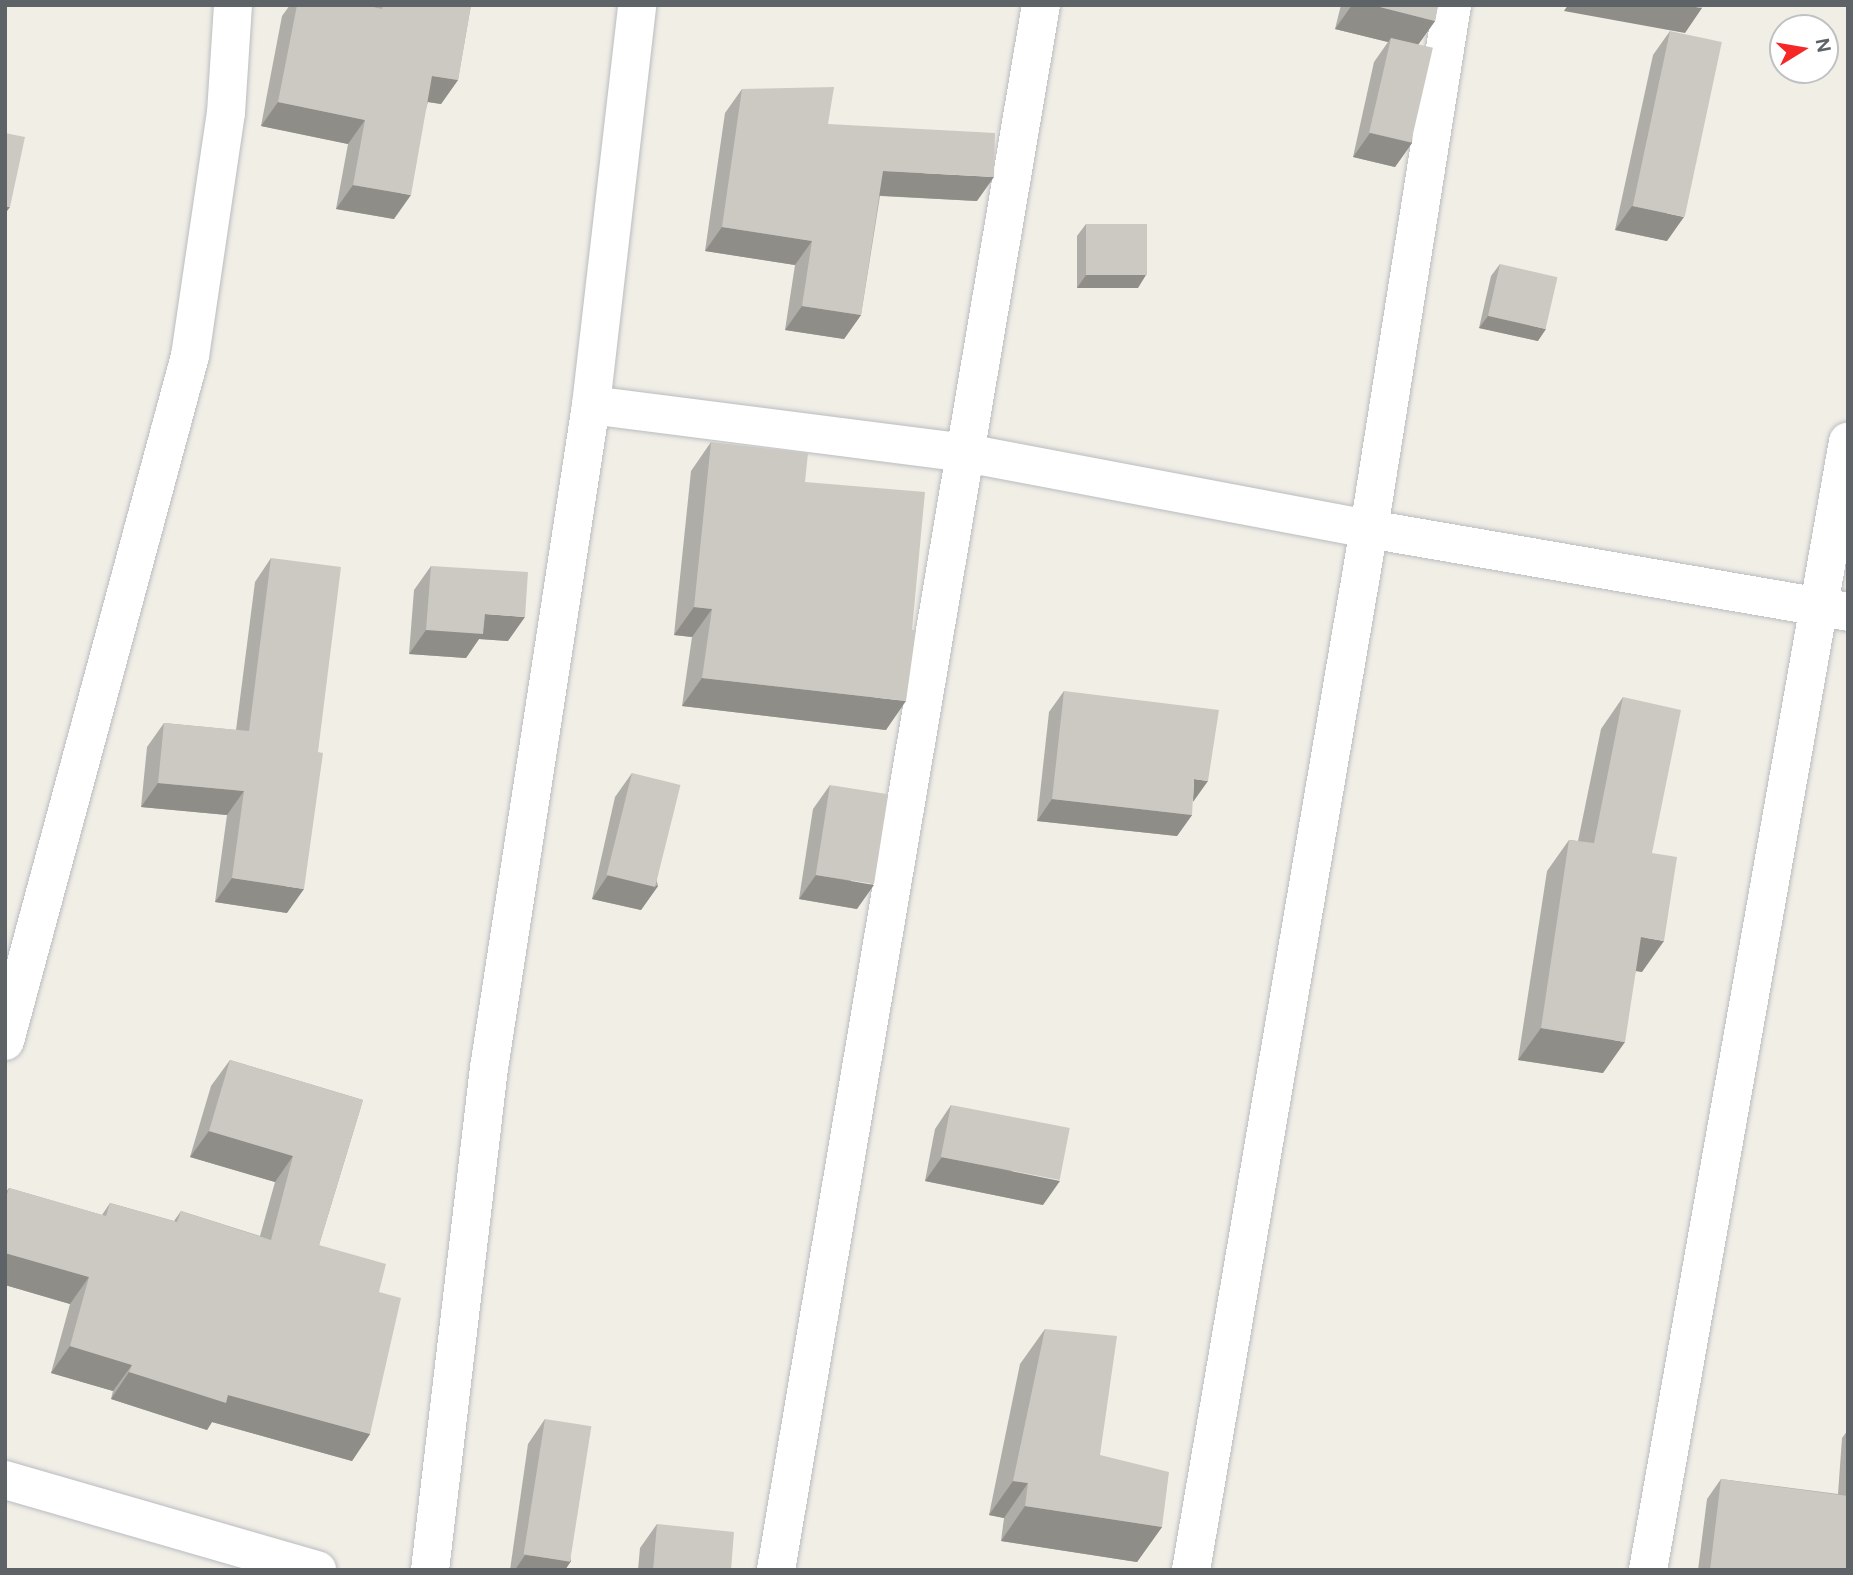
<!DOCTYPE html>
<html>
<head>
<meta charset="utf-8">
<style>
  body { margin:0 }
  #map { position:relative; width:1853px; height:1575px; overflow:hidden; background:#f1eee6; font-family:"DM Sans",sans-serif }
  div>[style] { position:absolute }
  .roads { filter:drop-shadow(0 0 2px #b9bcc1) drop-shadow(0 0 2px #b9bcc1) }
  .minor>* { height:38px; margin:-19px; padding:0 19px; transform-origin:19px; border-radius:19px; background:#fff }
  .wall>* { inset:0; background:#afada8 }
  .shaded-wall>* { inset:0; background:#8f8d88 }
  .building>* { inset:0; background:#ccc9c3; transform-origin:0 0 }
  span { translate:-50% -50%; white-space:nowrap; text-align:center; line-height:1.15; -webkit-text-stroke:5px #fff; paint-order:stroke }
  .frame { position:absolute; inset:0; border:7px solid #5e6368; pointer-events:none }
  .north { position:absolute; left:1769px; top:14px; width:70px; height:70px; box-sizing:border-box; background:#fff; border:2px solid #bfc1c3; border-radius:50%; rotate:79deg; font-size:19px; font-weight:700; line-height:28px; text-align:center; color:#5e6368 }
  .north::after { content:''; display:block; margin:auto; width:24px; height:32px; background:#f62727; clip-path:polygon(50% 0,100% 100%,50% 72%,0 100%) }
</style>
</head>
<body>
<div id="map">
  <div class="roads">
    <div class="minor">
      <div style="left:591px;top:405px;width:378px;rotate:7.3deg"></div>
      <div style="left:966px;top:453px;width:410px;rotate:10.7deg"></div>
      <div style="left:1369px;top:529px;width:486px;rotate:9.8deg"></div>
      <div style="left:5px;top:1041px;width:710px;rotate:-74.89deg"></div>
      <div style="left:190px;top:356px;width:246px;rotate:-81.6deg"></div>
      <div style="left:226px;top:113px;width:108px;rotate:-86.3deg"></div>
      <div style="left:5px;top:1480px;width:325px;rotate:16.1deg"></div>
      <div style="left:430px;top:1570px;width:505px;rotate:-83.3deg"></div>
      <div style="left:489px;top:1068px;width:671px;rotate:-81.25deg"></div>
      <div style="left:591px;top:405px;width:403px;rotate:-83.4deg"></div>
      <div style="left:776px;top:1570px;width:1587px;rotate:-80.39deg"></div>
      <div style="left:1191px;top:1570px;width:1056px;rotate:-80.3deg"></div>
      <div style="left:1369px;top:529px;width:531px;rotate:-81deg"></div>
      <div style="left:1648px;top:1570px;width:1146px;rotate:-79.95deg"></div>
    </div>
  </div>
  <div class="wall">
    <div style="clip-path:polygon(290px 5px,471px 5px,458px 80px,441px 104px,428px 102px,394px 219px,336px 209px,348px 144px,261px 126px,282px 16px)"></div>
    <div style="clip-path:polygon(1341px 5px,1438px 5px,1435px 21px,1418px 45px,1412px 143px,1395px 167px,1353px 157px,1374px 62px,1388px 42px,1335px 29px)"></div>
    <div style="clip-path:polygon(1670px 31px,1667px 241px,1615px 230px,1653px 55px)"></div>
    <div style="clip-path:polygon(742px 89px,828px 124px,977px 201px,880px 196px,861px 315px,844px 339px,785px 330px,795px 265px,705px 251px,725px 113px)"></div>
    <div style="clip-path:polygon(1086px 224px,1138px 288px,1077px 288px,1077px 236px)"></div>
    <div style="clip-path:polygon(1500px 264px,1538px 341px,1479px 328px,1491px 276px)"></div>
    <div style="clip-path:polygon(711px 442px,805px 482px,886px 730px,682px 706px,692px 637px,674px 635px,691px 471px)"></div>
    <div style="clip-path:polygon(271px 558px,287px 913px,215px 902px,227px 815px,141px 807px,147px 747px,164px 723px,236px 730px,255px 582px)"></div>
    <div style="clip-path:polygon(431px 566px,508px 641px,479px 639px,466px 658px,409px 654px,414px 590px)"></div>
    <div style="clip-path:polygon(1064px 691px,1192px 815px,1177px 836px,1037px 821px,1049px 712px)"></div>
    <div style="clip-path:polygon(1623px 697px,1652px 853px,1642px 972px,1636px 971px,1603px 1073px,1518px 1060px,1547px 871px,1569px 840px,1578px 841px,1601px 729px)"></div>
    <div style="clip-path:polygon(632px 773px,658px 886px,641px 910px,592px 899px,615px 797px)"></div>
    <div style="clip-path:polygon(830px 785px,857px 909px,799px 899px,813px 809px)"></div>
    <div style="clip-path:polygon(1848px 984px,1848px 1027px,1846px 1027px)"></div>
    <div style="clip-path:polygon(230px 1060px,363px 1100px,319px 1245px,379px 1292px,370px 1434px,352px 1461px,212px 1422px,207px 1430px,111px 1399px,113px 1391px,51px 1373px,70px 1304px,5px 1285px,5px 1193px,9px 1188px,102px 1215px,110px 1203px,174px 1221px,181px 1211px,260px 1236px,275px 1182px,190px 1157px,211px 1086px)"></div>
    <div style="clip-path:polygon(951px 1105px,1043px 1205px,925px 1181px,935px 1129px)"></div>
    <div style="clip-path:polygon(1045px 1329px,1100px 1455px,1162px 1527px,1137px 1562px,1001px 1541px,1004px 1518px,989px 1515px,1020px 1364px)"></div>
    <div style="clip-path:polygon(545px 1419px,571px 1561px,565px 1570px,510px 1570px,528px 1444px)"></div>
    <div style="clip-path:polygon(1848px 1430px,1848px 1570px,1698px 1570px,1707px 1499px,1721px 1479px,1838px 1494px,1842px 1438px)"></div>
    <div style="clip-path:polygon(657px 1524px,731px 1570px,638px 1570px,640px 1548px)"></div>
  </div>
  <div class="shaded-wall">
    <div style="clip-path:polygon(1352px 5px,1372px 5px,1435px 21px,1415px 49px,1391px 38px,1388px 42px,1335px 29px)"></div>
    <div style="clip-path:polygon(1568px 5px,1684px 5px,1702px 8px,1685px 33px,1564px 11px)"></div>
    <div style="clip-path:polygon(432px 76px,458px 80px,441px 104px,415px 100px)"></div>
    <div style="clip-path:polygon(278px 102px,365px 120px,348px 144px,261px 126px)"></div>
    <div style="clip-path:polygon(1370px 133px,1412px 143px,1395px 167px,1353px 157px)"></div>
    <div style="clip-path:polygon(883px 171px,994px 177px,977px 201px,867px 195px)"></div>
    <div style="clip-path:polygon(353px 185px,411px 195px,394px 219px,336px 209px)"></div>
    <div style="clip-path:polygon(5px 206px,10px 207px,5px 214px)"></div>
    <div style="clip-path:polygon(1632px 206px,1684px 217px,1667px 241px,1615px 230px)"></div>
    <div style="clip-path:polygon(722px 227px,812px 241px,795px 265px,705px 251px)"></div>
    <div style="clip-path:polygon(1086px 275px,1146px 275px,1138px 288px,1077px 288px)"></div>
    <div style="clip-path:polygon(802px 306px,861px 315px,844px 339px,785px 330px)"></div>
    <div style="clip-path:polygon(1488px 316px,1546px 329px,1538px 341px,1479px 328px)"></div>
    <div style="clip-path:polygon(694px 607px,712px 609px,692px 637px,674px 635px)"></div>
    <div style="clip-path:polygon(485px 614px,525px 617px,508px 641px,479px 639px,466px 658px,409px 654px,426px 630px)"></div>
    <div style="clip-path:polygon(702px 678px,906px 701px,886px 730px,682px 706px)"></div>
    <div style="clip-path:polygon(1194px 779px,1208px 781px,1193px 802px)"></div>
    <div style="clip-path:polygon(158px 783px,244px 791px,227px 815px,141px 807px)"></div>
    <div style="clip-path:polygon(1052px 799px,1192px 815px,1177px 836px,1037px 821px)"></div>
    <div style="clip-path:polygon(608px 875px,658px 886px,641px 910px,592px 899px)"></div>
    <div style="clip-path:polygon(816px 875px,874px 885px,857px 909px,799px 899px)"></div>
    <div style="clip-path:polygon(232px 878px,304px 889px,287px 913px,215px 902px)"></div>
    <div style="clip-path:polygon(1641px 937px,1664px 941px,1642px 972px,1619px 968px)"></div>
    <div style="clip-path:polygon(1541px 1028px,1625px 1042px,1603px 1073px,1518px 1060px)"></div>
    <div style="clip-path:polygon(209px 1131px,293px 1156px,275px 1182px,190px 1157px)"></div>
    <div style="clip-path:polygon(942px 1157px,1060px 1181px,1043px 1205px,925px 1181px)"></div>
    <div style="clip-path:polygon(5px 1253px,89px 1277px,70px 1304px,5px 1285px)"></div>
    <div style="clip-path:polygon(70px 1346px,132px 1365px,113px 1391px,51px 1373px)"></div>
    <div style="clip-path:polygon(129px 1372px,228px 1395px,370px 1434px,352px 1461px,212px 1422px,207px 1430px,111px 1399px)"></div>
    <div style="clip-path:polygon(1013px 1481px,1028px 1483px,1004px 1518px,989px 1515px)"></div>
    <div style="clip-path:polygon(1025px 1506px,1162px 1527px,1137px 1562px,1001px 1541px)"></div>
    <div style="clip-path:polygon(525px 1555px,571px 1561px,565px 1570px,515px 1570px)"></div>
  </div>
  <div class="building">
    <div style="clip-path:polygon(297px 5px,365px 5px,382px 9px,383px 5px,471px 5px,458px 80px,432px 76px,411px 195px,353px 185px,365px 120px,278px 102px)"></div>
    <div style="clip-path:polygon(1372px 5px,1438px 5px,1435px 21px)"></div>
    <div style="clip-path:polygon(1684px 5px,1703px 5px,1702px 8px)"></div>
    <div style="left:1670px;top:31px;width:53px;height:179px;rotate:12deg"></div>
    <div style="left:1391px;top:38px;width:43px;height:97px;rotate:13deg"></div>
    <div style="clip-path:polygon(834px 87px,828px 124px,995px 133px,994px 177px,883px 171px,861px 315px,802px 306px,812px 241px,722px 227px,742px 89px)"></div>
    <div style="clip-path:polygon(5px 133px,25px 137px,10px 207px,5px 206px)"></div>
    <div style="left:1086px;top:224px;width:61px;height:51px"></div>
    <div style="left:1500px;top:264px;width:59px;height:53px;rotate:13deg"></div>
    <div style="clip-path:polygon(711px 442px,808px 453px,805px 482px,925px 492px,912px 630px,916px 630px,906px 701px,702px 678px,712px 609px,694px 607px)"></div>
    <div style="clip-path:polygon(271px 558px,341px 567px,318px 752px,323px 753px,304px 889px,232px 878px,244px 791px,158px 783px,164px 723px,249px 731px)"></div>
    <div style="clip-path:polygon(431px 566px,528px 572px,525px 617px,485px 614px,483px 634px,426px 630px)"></div>
    <div style="clip-path:polygon(1064px 691px,1219px 710px,1208px 781px,1194px 779px,1192px 815px,1052px 799px)"></div>
    <div style="clip-path:polygon(1623px 697px,1681px 710px,1652px 853px,1677px 857px,1664px 941px,1641px 937px,1625px 1042px,1541px 1028px,1569px 840px,1594px 843px)"></div>
    <div style="left:632px;top:773px;width:50px;height:105px;rotate:14deg"></div>
    <div style="left:830px;top:785px;width:59px;height:91px;rotate:9deg"></div>
    <div style="clip-path:polygon(230px 1060px,363px 1100px,319px 1245px,386px 1264px,379px 1292px,401px 1298px,370px 1434px,228px 1395px,226px 1403px,129px 1372px,132px 1365px,70px 1346px,89px 1277px,5px 1253px,5px 1200px,9px 1188px,106px 1216px,110px 1203px,177px 1222px,181px 1211px,271px 1240px,293px 1156px,209px 1131px)"></div>
    <div style="left:951px;top:1105px;width:121px;height:53px;rotate:11deg"></div>
    <div style="clip-path:polygon(1045px 1329px,1117px 1336px,1100px 1455px,1169px 1472px,1162px 1527px,1025px 1506px,1028px 1483px,1013px 1481px)"></div>
    <div style="left:545px;top:1419px;width:47px;height:137px;rotate:9deg"></div>
    <div style="clip-path:polygon(1721px 1479px,1848px 1496px,1848px 1570px,1710px 1570px)"></div>
    <div style="clip-path:polygon(657px 1524px,734px 1532px,731px 1570px,653px 1570px)"></div>
  </div>
  <div class="frame"></div>
  <div class="north">N</div>
</div>
</body>
</html>
